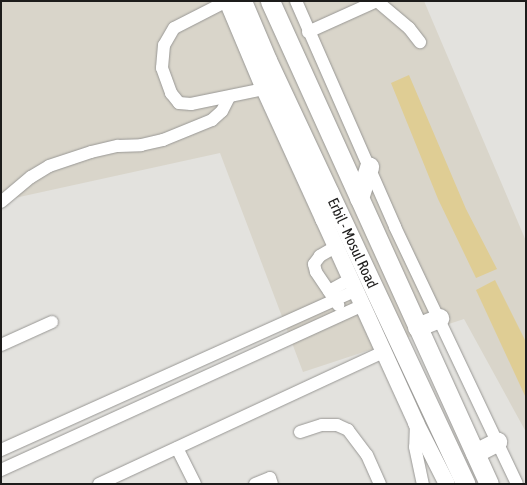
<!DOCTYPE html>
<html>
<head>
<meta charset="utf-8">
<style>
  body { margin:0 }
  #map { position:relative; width:527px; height:485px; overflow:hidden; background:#e3e2de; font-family:"Asap Condensed",sans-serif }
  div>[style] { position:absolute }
  .built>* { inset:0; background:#d9d5ca }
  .building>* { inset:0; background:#dfcd94 }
  .roads { filter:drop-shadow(0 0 1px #989794) drop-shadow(0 0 1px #989794) }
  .minor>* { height:12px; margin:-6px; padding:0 6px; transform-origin:6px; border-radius:6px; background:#fff }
  .major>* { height:16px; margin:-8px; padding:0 8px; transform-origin:8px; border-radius:8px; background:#fff }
  .highway>* { height:19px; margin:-9.5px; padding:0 9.5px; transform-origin:9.5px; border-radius:9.5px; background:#fff }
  span { translate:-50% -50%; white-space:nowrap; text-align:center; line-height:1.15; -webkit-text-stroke:4.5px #fff; paint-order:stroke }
  .street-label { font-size:15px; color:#1d1c1b }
  .frame { position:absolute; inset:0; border:2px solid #1d1c1b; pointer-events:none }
</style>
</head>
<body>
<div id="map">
  <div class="built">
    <div style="clip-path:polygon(1px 1px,424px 1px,526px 241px,526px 432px,464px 319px,303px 372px,220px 153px,1px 201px)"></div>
  </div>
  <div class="building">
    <div style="clip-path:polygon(409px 75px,466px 209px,497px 269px,476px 278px,438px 199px,391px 83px)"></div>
    <div style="clip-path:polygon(495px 280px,526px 342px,526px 398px,476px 290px)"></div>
  </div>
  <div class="roads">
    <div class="minor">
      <div style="left:227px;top:1px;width:59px;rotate:153deg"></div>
      <div style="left:174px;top:28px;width:20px;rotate:120deg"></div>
      <div style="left:164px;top:45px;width:23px;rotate:95deg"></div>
      <div style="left:162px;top:68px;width:27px;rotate:70deg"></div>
      <div style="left:171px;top:93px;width:13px;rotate:51deg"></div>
      <div style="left:179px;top:103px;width:12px;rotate:5deg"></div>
      <div style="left:191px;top:104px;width:75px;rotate:-11.6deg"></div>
      <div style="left:296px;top:1px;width:247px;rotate:66.3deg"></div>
      <div style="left:395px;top:227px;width:284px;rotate:64.6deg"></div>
      <div style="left:377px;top:1px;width:42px;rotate:40.2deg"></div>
      <div style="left:409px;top:28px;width:18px;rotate:52deg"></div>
      <div style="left:308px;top:32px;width:76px;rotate:-24.2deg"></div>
      <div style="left:1px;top:202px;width:39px;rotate:-40deg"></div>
      <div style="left:31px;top:177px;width:21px;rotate:-31deg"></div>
      <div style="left:49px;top:166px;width:44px;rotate:-18.4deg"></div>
      <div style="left:91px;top:152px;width:28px;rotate:-13deg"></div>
      <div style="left:118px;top:146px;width:23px;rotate:-2deg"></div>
      <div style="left:141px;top:145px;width:23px;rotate:-13deg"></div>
      <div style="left:163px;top:140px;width:53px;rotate:-22.2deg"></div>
      <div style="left:212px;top:120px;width:13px;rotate:-42deg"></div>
      <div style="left:222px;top:111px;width:16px;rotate:-63deg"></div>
      <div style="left:337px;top:246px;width:20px;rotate:150deg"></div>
      <div style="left:320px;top:256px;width:10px;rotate:127deg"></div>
      <div style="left:314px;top:264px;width:8px;rotate:76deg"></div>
      <div style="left:316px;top:272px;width:40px;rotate:56deg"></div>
      <div style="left:329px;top:291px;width:25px;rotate:-29deg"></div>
      <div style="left:1px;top:345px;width:56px;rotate:-24.3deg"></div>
      <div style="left:416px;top:423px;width:24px;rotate:92deg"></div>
      <div style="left:415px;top:447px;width:38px;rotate:78deg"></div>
      <div style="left:300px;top:432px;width:23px;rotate:-18deg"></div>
      <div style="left:322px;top:425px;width:15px"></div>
      <div style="left:337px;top:425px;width:12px;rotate:24deg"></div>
      <div style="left:348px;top:430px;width:31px;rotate:53deg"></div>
      <div style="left:367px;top:455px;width:32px;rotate:66deg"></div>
      <div style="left:177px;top:448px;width:40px;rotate:63.4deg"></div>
      <div style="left:1px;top:450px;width:390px;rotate:-24.2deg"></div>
      <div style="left:1px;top:470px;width:398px;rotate:-24.5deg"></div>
      <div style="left:99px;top:484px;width:314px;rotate:-24.9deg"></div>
      <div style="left:255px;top:484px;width:16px;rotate:-22deg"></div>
      <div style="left:270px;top:478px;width:6px;rotate:72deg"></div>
    </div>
    <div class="major">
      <div style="left:227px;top:1px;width:95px;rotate:67.2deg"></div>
      <div style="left:264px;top:89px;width:367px;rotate:65.5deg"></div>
      <div style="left:416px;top:423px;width:68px;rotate:63.1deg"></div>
    </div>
    <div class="highway">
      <div style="left:242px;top:1px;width:64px;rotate:67deg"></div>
      <div style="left:267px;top:60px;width:468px;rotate:64.9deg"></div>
      <div style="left:270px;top:1px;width:530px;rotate:65.61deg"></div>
      <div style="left:359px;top:198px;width:33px;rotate:-72deg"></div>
      <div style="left:324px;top:218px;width:26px;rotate:-79deg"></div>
      <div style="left:417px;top:327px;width:24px;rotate:-22deg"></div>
      <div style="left:475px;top:453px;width:25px;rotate:-27deg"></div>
    </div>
  </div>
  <div class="street-label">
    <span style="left:353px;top:243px;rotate:65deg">Erbil - Mosul Road</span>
  </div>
  <div class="frame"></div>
</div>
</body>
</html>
